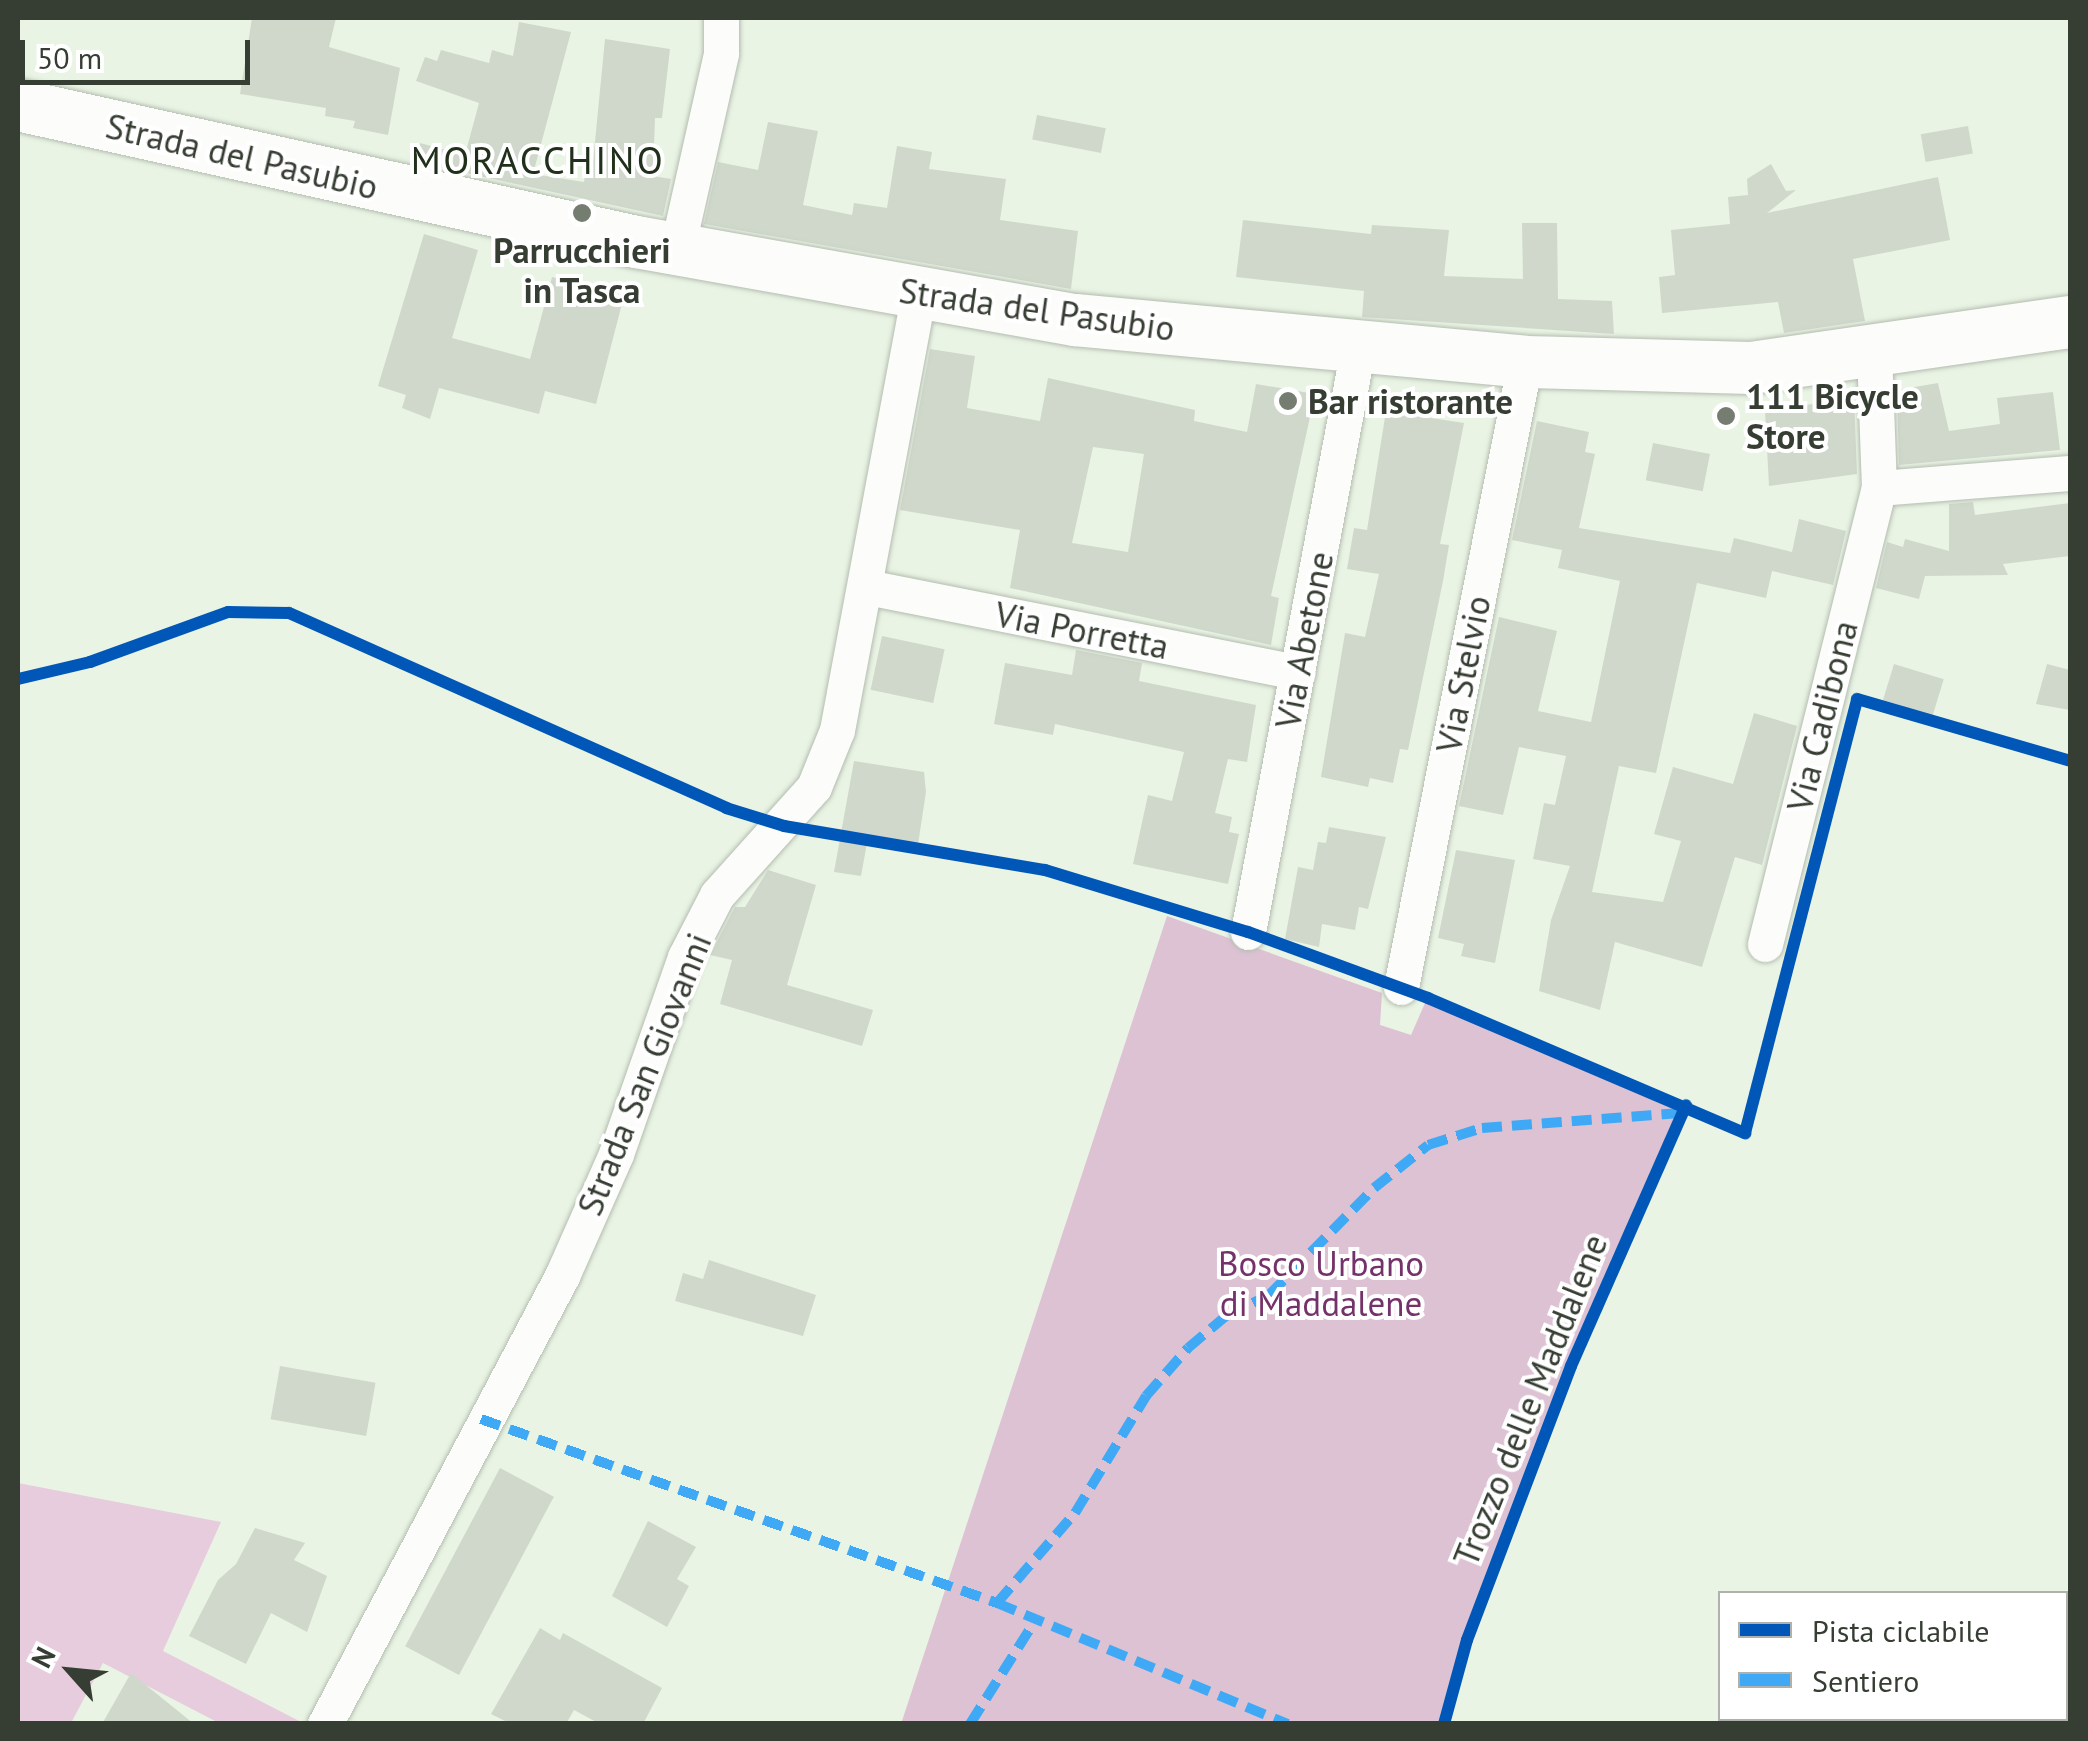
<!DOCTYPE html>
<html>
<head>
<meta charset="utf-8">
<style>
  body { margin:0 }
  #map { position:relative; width:2088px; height:1741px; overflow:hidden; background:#e9f4e4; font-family:"PT Sans",sans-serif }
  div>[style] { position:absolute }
  .green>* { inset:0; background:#e7ccdd }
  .forest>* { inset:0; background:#ddc2d4 }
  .building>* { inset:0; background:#d0d8cc; transform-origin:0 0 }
  .roads { filter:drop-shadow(0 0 2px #b4bcb0) drop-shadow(0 0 2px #b4bcb0) }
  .street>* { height:35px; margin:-17.5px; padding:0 17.5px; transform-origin:17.5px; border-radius:17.5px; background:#fcfdfb }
  .primary>* { height:52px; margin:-26px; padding:0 26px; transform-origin:26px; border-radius:26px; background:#fcfdfb }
  .quiet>* { height:10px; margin-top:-5px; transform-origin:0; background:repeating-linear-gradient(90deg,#3fa9f5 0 20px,transparent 0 30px) }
  .cycleway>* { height:12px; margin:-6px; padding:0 6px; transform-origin:6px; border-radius:6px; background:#0057b8 }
  .dots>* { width:28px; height:28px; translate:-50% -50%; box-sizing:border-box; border:5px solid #fff; border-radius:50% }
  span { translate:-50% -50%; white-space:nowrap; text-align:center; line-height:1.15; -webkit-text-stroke:8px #fff; paint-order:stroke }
  .street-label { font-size:35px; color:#363d33 }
  .poi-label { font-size:35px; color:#363d33; font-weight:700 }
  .left { translate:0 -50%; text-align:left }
  .park-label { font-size:35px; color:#753169 }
  .neighbourhood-label { font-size:38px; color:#21301b; letter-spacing:2.5px }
  .frame { position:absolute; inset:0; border:20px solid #363d33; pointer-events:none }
  .legend { position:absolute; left:1718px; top:1591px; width:350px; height:130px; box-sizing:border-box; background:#fff; border:2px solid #afb1ad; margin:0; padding:12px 18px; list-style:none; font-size:30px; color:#363d33 }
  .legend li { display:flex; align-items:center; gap:20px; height:50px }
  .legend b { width:50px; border:2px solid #afb1ad }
  .north { position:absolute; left:20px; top:1621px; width:100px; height:100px; -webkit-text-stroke:8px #fff; paint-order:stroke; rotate:297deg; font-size:28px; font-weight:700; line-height:40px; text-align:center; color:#363d33 }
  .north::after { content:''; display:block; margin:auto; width:35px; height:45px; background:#363d33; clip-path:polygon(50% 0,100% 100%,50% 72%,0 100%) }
  .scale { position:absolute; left:20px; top:40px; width:230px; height:45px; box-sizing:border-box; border:5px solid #363d33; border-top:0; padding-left:12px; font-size:30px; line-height:35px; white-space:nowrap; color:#363d33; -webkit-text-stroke:8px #fff; paint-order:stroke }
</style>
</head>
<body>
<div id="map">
  <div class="green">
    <div style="clip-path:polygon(18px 1483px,221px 1522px,163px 1651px,303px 1723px,219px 1723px,103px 1663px,71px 1723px,18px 1722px)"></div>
  </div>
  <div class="forest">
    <div style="clip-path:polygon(1167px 916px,1382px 993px,1380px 1025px,1411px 1035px,1425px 1003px,1686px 1105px,1571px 1366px,1467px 1640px,1444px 1723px,901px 1724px)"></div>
  </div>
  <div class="building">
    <div style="clip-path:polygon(252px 18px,336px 18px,329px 47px,400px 68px,388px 135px,353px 128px,355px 121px,325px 116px,326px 108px,240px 94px)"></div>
    <div style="clip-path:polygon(519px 22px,571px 32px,533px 174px,584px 182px,587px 161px,593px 162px,605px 39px,670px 49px,662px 118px,655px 118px,653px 176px,671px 179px,663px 216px,415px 162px,420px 143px,465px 155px,479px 103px,416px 81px,425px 57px,437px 61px,441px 50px,489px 63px,492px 50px,513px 56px)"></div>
    <div style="left:1037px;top:115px;width:70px;height:25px;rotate:11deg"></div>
    <div style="clip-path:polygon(768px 122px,818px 131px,803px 205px,852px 215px,854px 203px,887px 208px,897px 146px,932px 152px,929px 169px,1006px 179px,1000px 220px,1078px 231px,1071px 289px,704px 224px,718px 162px,758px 170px)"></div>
    <div style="left:1968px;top:126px;width:28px;height:48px;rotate:80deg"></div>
    <div style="clip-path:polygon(1771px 164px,1786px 191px,1796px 190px,1767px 213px,1938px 177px,1950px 240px,1853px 259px,1865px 321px,1784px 333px,1778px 302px,1662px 313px,1659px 277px,1675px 275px,1671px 230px,1730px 224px,1728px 197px,1748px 195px,1747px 179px)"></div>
    <div style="clip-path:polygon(1243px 220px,1371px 234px,1372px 225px,1449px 230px,1444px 276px,1523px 279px,1522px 223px,1557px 223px,1558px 299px,1612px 301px,1614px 334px,1362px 317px,1364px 291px,1236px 277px)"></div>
    <div style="clip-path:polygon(424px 234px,478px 250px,452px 338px,530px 359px,552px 277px,624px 296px,596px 404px,545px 391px,539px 414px,439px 388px,430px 419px,402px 408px,406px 395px,378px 386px)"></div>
    <div style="clip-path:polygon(evenodd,930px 349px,975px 356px,967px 408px,1040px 421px,1048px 378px,1195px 410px,1194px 421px,1247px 432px,1256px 384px,1315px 394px,1271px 596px,1279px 598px,1271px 645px,1010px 588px,1020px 530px,900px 510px,930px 349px,1093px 447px,1144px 454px,1128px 552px,1072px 543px,1093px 447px)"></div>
    <div style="clip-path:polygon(1938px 383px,1949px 431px,2000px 424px,1997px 398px,2053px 392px,2060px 450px,1899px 465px,1897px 390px)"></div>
    <div style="clip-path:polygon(1854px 398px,1857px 474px,1769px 486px,1765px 411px)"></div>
    <div style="clip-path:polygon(1386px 411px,1464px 423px,1440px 544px,1449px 545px,1443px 581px,1408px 750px,1400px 749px,1393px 783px,1370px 778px,1368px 787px,1321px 777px,1345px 633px,1365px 637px,1379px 574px,1347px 569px,1354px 528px,1367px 530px)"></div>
    <div style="clip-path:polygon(1537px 421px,1589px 432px,1585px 452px,1595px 454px,1579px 528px,1730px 553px,1734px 538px,1792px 552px,1799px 519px,1846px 531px,1833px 585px,1772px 571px,1766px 598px,1697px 583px,1656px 773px,1619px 766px,1592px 892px,1663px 902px,1681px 841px,1654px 834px,1673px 767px,1733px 784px,1754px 713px,1797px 726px,1762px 865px,1735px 857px,1702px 967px,1615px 942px,1600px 1010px,1539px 991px,1551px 920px,1570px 866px,1533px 859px,1544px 803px,1555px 805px,1566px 756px,1519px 747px,1503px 815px,1459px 806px,1499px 617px,1557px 631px,1538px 711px,1591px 722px,1620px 581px,1558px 568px,1562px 550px,1512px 540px)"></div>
    <div style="left:1653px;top:443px;width:58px;height:38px;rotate:11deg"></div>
    <div style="clip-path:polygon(1973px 502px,1975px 515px,2070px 503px,2070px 556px,2003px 564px,2008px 575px,1925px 576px,1919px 599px,1876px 588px,1887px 542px,1903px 547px,1905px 539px,1949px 551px,1949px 504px)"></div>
    <div style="left:882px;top:636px;width:64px;height:55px;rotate:12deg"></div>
    <div style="clip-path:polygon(1076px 650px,1142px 663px,1139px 681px,1256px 705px,1247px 762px,1228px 759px,1215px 813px,1232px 817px,1229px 832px,1239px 834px,1228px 884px,1133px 864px,1148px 795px,1172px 801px,1184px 752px,1055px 724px,1053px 735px,994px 724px,1005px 663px,1072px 675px)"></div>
    <div style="left:1894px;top:664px;width:52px;height:38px;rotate:17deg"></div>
    <div style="clip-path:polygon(2047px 664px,2070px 670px,2070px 710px,2036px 704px)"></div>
    <div style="clip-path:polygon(854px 761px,924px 772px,926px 792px,917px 851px,867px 843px,861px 876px,834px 872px)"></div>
    <div style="clip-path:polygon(1329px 827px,1386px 837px,1368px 909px,1359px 907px,1355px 930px,1322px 924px,1319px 947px,1285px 939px,1298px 867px,1313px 870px,1318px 842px,1326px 843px)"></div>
    <div style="clip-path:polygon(1456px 850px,1515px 860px,1495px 963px,1461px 956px,1464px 944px,1438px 938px)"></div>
    <div style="clip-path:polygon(768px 870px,816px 885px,787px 985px,873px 1010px,862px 1046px,720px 1004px,732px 960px,710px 955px,735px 907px,745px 907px)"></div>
    <div style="clip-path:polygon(709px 1260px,816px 1295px,803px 1336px,675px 1301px,683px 1273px,703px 1279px)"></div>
    <div style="left:280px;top:1366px;width:97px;height:54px;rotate:10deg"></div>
    <div style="left:500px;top:1468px;width:61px;height:202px;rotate:28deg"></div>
    <div style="clip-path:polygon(648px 1521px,696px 1547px,677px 1579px,689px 1586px,667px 1627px,612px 1596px)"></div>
    <div style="clip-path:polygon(255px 1528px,305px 1543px,294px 1560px,327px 1576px,307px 1632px,271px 1613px,246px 1664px,189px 1636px,218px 1580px,236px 1564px)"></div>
    <div style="clip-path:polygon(540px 1628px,560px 1640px,563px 1633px,662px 1688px,643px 1724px,600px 1724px,574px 1710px,566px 1724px,511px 1724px,491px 1714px)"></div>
    <div style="clip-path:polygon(131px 1673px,194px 1724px,102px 1724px)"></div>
  </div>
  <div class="roads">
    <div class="street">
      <div style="left:677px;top:249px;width:201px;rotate:-77.3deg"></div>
      <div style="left:721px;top:53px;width:35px;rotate:-90deg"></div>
      <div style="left:1879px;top:488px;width:192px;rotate:-4.5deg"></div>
      <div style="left:867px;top:587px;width:439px;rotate:11.2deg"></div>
      <div style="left:1248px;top:932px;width:594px;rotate:-79.33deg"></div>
      <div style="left:1765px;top:944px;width:470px;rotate:-76deg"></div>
      <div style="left:1879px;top:488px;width:134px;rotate:-92.1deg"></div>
      <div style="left:1401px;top:987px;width:637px;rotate:-78.78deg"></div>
      <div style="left:325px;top:1724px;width:507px;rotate:-62.12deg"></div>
      <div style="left:562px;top:1276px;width:133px;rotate:-66.1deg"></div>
      <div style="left:616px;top:1154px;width:209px;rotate:-70.7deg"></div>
      <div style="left:685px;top:957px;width:70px;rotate:-62.7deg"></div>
      <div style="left:717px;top:895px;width:145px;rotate:-48.1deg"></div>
      <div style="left:814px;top:787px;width:61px;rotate:-68deg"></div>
      <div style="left:837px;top:730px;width:445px;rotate:-79.4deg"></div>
    </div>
    <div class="primary">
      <div style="left:18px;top:105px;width:633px;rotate:12.5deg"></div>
      <div style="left:636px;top:242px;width:446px;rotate:10.1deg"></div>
      <div style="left:1075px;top:320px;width:452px;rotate:5.3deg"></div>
      <div style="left:1525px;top:362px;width:226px;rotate:1.5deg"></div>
      <div style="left:1751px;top:368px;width:322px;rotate:-8.2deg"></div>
    </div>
  </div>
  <div class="quiet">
    <div style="left:481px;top:1419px;width:548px;rotate:19.63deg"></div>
    <div style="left:997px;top:1603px;width:315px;rotate:22.6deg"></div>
    <div style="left:997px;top:1603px;width:119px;rotate:-49.1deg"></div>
    <div style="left:1075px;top:1513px;width:137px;rotate:-58.7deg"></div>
    <div style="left:1146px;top:1396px;width:64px;rotate:-48.8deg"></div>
    <div style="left:1188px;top:1348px;width:50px;rotate:-40.1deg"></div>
    <div style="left:1226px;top:1316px;width:48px;rotate:-26deg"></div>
    <div style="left:1269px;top:1295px;width:150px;rotate:-45.5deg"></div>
    <div style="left:1374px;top:1188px;width:69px;rotate:-38.5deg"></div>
    <div style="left:1428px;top:1145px;width:57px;rotate:-17.5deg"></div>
    <div style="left:1482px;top:1128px;width:202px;rotate:-4.3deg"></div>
    <div style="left:970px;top:1724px;width:124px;rotate:-57.8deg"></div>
  </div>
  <div class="cycleway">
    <div style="left:18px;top:679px;width:74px;rotate:-13.3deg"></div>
    <div style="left:90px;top:662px;width:147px;rotate:-19.9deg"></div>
    <div style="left:228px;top:612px;width:61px;rotate:0.9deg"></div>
    <div style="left:289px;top:613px;width:479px;rotate:24deg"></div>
    <div style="left:726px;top:808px;width:61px;rotate:17.2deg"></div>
    <div style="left:784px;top:826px;width:265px;rotate:9.6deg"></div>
    <div style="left:1045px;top:870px;width:212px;rotate:17deg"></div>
    <div style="left:1248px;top:932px;width:192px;rotate:20.1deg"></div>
    <div style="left:1428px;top:998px;width:345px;rotate:23.1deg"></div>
    <div style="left:1745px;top:1133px;width:448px;rotate:-75.5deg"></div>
    <div style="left:1857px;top:699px;width:222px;rotate:16.2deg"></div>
    <div style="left:1444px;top:1724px;width:87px;rotate:-74.7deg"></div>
    <div style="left:1467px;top:1640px;width:293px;rotate:-69.2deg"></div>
    <div style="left:1571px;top:1366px;width:285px;rotate:-66.2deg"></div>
  </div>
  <div class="dots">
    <div style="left:582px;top:213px;background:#757d71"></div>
    <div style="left:1288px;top:401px;background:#757d71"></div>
    <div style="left:1726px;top:416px;background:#757d71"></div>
  </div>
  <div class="street-label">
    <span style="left:242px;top:156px;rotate:13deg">Strada del Pasubio</span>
    <span style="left:1037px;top:309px;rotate:8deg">Strada del Pasubio</span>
    <span style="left:1082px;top:630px;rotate:11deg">Via Porretta</span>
    <span style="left:1304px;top:640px;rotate:-79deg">Via Abetone</span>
    <span style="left:1463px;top:674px;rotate:-79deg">Via Stelvio</span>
    <span style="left:1822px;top:716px;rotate:-76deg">Via Cadibona</span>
    <span style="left:644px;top:1074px;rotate:-68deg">Strada San Giovanni</span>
    <span style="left:1530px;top:1400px;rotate:-68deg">Trozzo delle Maddalene</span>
  </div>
  <div class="poi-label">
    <span style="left:582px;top:270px">Parrucchieri<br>in Tasca</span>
    <span class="left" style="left:1746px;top:416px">111 Bicycle<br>Store</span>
    <span class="left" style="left:1308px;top:401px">Bar ristorante</span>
  </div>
  <div class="park-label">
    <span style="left:1321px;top:1283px">Bosco Urbano<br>di Maddalene</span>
  </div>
  <div class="neighbourhood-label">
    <span style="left:538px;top:160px">MORACCHINO</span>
  </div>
  <div class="frame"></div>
  <ul class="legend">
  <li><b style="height:12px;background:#0057b8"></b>Pista ciclabile</li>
  <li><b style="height:12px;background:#3fa9f5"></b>Sentiero</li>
  </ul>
  <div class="north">N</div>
  <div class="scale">50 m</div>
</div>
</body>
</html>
